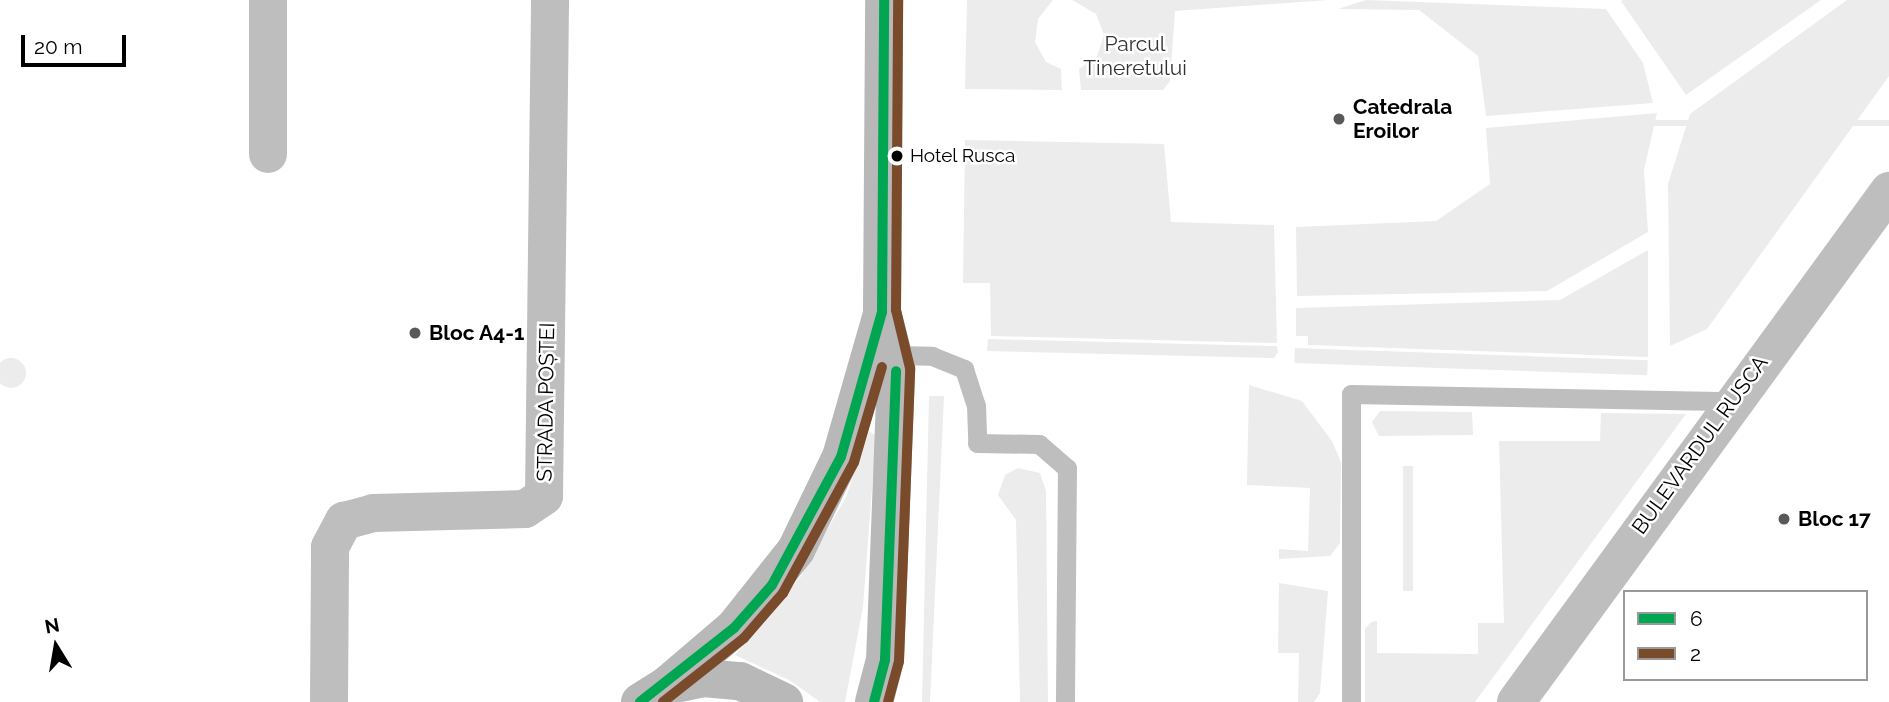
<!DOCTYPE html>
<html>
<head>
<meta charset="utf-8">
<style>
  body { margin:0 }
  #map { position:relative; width:1889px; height:702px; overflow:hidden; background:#fff; font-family:Raleway,sans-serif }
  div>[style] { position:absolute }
  .green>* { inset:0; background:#ececec; transform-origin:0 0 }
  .round { border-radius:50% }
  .lane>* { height:19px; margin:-9.5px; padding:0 9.5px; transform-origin:9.5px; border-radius:9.5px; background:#bebebe }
  .street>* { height:38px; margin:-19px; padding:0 19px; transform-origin:19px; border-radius:19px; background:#bebebe }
  .secondary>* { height:38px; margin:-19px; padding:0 19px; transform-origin:19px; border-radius:19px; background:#b8b8b8 }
  .bus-1>* { height:10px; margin:-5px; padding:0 5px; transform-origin:5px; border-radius:5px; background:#00a651 }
  .bus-2>* { height:10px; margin:-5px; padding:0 5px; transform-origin:5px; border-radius:5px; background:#7a4b2a }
  .dots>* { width:19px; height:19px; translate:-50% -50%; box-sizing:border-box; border:4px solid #fff; border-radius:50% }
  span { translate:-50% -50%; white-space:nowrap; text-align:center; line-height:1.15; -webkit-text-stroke:5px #fff; paint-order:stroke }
  .bus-label { font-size:19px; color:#000 }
  .left { translate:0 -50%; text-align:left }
  .park-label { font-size:21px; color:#333 }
  .poi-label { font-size:21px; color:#000; font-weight:700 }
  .street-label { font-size:21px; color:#000 }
  .legend { position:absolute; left:1623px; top:590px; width:245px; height:91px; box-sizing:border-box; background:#fff; border:2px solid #999; margin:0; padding:9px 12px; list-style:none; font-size:21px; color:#000 }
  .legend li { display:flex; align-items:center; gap:14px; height:35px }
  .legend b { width:35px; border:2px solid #999 }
  .north { position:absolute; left:21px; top:611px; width:70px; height:70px; -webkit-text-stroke:5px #fff; paint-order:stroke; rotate:349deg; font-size:19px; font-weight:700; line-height:28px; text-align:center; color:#000 }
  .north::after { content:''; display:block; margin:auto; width:24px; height:32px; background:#000; clip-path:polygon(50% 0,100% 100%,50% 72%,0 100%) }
  .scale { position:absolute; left:21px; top:35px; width:105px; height:32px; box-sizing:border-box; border:4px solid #000; border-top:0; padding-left:9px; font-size:21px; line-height:24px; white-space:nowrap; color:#000; -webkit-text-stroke:5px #fff; paint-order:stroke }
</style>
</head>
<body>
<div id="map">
  <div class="green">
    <div style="clip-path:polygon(967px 0,1053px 0,1038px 19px,1035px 42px,1046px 62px,1061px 69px,1062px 90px,965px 89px)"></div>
    <div style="clip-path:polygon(1072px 0,1328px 0,1175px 11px,1170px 81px,1163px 90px,1081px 90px,1079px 69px,1097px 56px,1104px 35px,1096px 14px)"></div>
    <div style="clip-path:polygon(1366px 0,1606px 9px,1643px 63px,1653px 103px,1486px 116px,1478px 56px,1419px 10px,1338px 9px)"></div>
    <div style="clip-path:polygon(1821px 0,1686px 95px,1621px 1px,1623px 0)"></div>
    <div style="clip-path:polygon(1847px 0,1889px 0,1889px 76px,1707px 329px,1670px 346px,1668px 184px,1690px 114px)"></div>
    <div style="clip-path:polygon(1657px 113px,1644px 170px,1648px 232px,1547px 291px,1297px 296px,1296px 227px,1436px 221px,1490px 184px,1486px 128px)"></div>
    <div style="left:1889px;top:120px;width:6px;height:300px;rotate:90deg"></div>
    <div style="clip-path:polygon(965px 140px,1164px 144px,1171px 222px,1274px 225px,1277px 343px,991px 336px,990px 283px,963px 283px)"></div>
    <div style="clip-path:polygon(1648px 250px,1648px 357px,1308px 345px,1308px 336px,1296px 336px,1296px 308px,1560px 300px)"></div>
    <div style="clip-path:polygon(988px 339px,1277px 346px,1278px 352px,1274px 358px,987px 351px)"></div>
    <div style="left:1295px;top:348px;width:353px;height:15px;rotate:2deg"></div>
    <div class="round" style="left:-4px;top:358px;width:30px;height:30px"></div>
    <div style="clip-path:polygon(1249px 385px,1302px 401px,1332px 441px,1341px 462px,1340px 543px,1330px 556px,1279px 559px,1279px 549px,1308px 551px,1310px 488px,1247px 485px)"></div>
    <div style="clip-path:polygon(929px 396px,944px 396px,930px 702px,922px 702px)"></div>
    <div style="clip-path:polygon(1380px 411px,1472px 412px,1473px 435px,1379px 436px,1372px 422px)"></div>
    <div style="clip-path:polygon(1601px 413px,1686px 414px,1475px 702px,1365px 702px,1365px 629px,1371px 622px,1377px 621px,1377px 653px,1478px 654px,1478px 623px,1504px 623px,1499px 441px,1600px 441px)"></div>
    <div style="clip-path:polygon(869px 431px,876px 436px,863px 607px,845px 702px,820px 702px,789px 680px,735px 655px,801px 576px,846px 497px)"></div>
    <div style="left:1403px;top:466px;width:10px;height:125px"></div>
    <div style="clip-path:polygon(1018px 468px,1040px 473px,1046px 491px,1048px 702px,1020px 702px,1016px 520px,998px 495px,1005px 475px)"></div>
    <div style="clip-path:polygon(1279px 583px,1328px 591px,1320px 693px,1314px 702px,1298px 702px,1299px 653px,1278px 653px)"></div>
  </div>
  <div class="lane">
    <div style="left:893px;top:355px;width:39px;rotate:1deg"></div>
    <div style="left:932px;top:356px;width:35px;rotate:22deg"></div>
    <div style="left:964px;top:369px;width:38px;rotate:72deg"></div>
    <div style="left:976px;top:405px;width:38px;rotate:88deg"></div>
    <div style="left:977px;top:443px;width:62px;rotate:0.9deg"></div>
    <div style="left:1039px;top:444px;width:37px;rotate:41deg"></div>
    <div style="left:1067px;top:468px;width:234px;rotate:90.5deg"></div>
    <div style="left:1351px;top:702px;width:308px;rotate:-90deg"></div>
    <div style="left:1351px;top:394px;width:380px;rotate:1.1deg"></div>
  </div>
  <div class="street">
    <div style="left:268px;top:154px;width:154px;rotate:-90deg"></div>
    <div style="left:329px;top:702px;width:155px;rotate:-89.6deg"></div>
    <div style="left:330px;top:547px;width:30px;rotate:-62deg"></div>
    <div style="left:344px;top:521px;width:30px;rotate:-15deg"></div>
    <div style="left:373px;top:513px;width:152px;rotate:-1.5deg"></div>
    <div style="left:525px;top:509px;width:23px;rotate:-34deg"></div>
    <div style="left:544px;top:496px;width:496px;rotate:-89.3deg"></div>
    <div style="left:1516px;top:702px;width:633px;rotate:-53.87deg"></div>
  </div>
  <div class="secondary">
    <div style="left:666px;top:686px;width:89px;rotate:-40.5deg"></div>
    <div style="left:734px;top:628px;width:100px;rotate:-51.5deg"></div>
    <div style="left:796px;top:550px;width:103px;rotate:-64.2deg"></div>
    <div style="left:841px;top:457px;width:149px;rotate:-74deg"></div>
    <div style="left:640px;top:702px;width:31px;rotate:-32deg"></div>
    <div style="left:666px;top:686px;width:38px;rotate:-12deg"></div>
    <div style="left:703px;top:678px;width:37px;rotate:5deg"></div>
    <div style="left:740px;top:681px;width:49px;rotate:25.5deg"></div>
    <div style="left:874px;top:702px;width:43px;rotate:-75.3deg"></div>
    <div style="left:885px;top:660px;width:293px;rotate:-87.8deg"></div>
    <div style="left:896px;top:367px;width:57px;rotate:-104.3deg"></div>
    <div style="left:882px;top:312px;width:312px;rotate:-89.6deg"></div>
  </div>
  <div class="bus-1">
    <div style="left:640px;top:702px;width:120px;rotate:-38.2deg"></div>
    <div style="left:734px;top:628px;width:57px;rotate:-48.5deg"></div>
    <div style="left:772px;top:585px;width:145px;rotate:-61.7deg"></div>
    <div style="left:841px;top:457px;width:151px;rotate:-74.2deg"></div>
    <div style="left:882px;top:312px;width:312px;rotate:-89.6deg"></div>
    <div style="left:874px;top:702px;width:43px;rotate:-75.3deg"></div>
    <div style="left:885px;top:660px;width:289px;rotate:-87.8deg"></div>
  </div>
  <div class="bus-2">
    <div style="left:663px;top:702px;width:103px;rotate:-38.3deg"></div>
    <div style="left:744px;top:638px;width:60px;rotate:-49.1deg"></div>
    <div style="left:783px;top:593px;width:149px;rotate:-61.5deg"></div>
    <div style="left:854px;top:462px;width:99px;rotate:-73.6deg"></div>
    <div style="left:888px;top:702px;width:42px;rotate:-75deg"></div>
    <div style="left:899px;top:661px;width:293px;rotate:-87.8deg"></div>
    <div style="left:910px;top:368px;width:60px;rotate:-103.6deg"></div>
    <div style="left:896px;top:310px;width:310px;rotate:-89.6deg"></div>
  </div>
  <div class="dots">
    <div style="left:1339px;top:119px;background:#595959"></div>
    <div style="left:897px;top:156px;background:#000"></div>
    <div style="left:415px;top:333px;background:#595959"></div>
    <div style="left:1784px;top:519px;background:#595959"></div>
  </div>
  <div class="bus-label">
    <span class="left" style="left:910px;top:156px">Hotel Rusca</span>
  </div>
  <div class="park-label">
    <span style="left:1135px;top:56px">Parcul<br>Tineretului</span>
  </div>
  <div class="poi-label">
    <span class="left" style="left:1353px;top:119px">Catedrala<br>Eroilor</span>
    <span class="left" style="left:429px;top:333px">Bloc A4-1</span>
    <span class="left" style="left:1798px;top:519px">Bloc 17</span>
  </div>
  <div class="street-label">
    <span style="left:546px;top:402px;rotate:-89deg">STRADA POȘTEI</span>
    <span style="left:1700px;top:445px;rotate:-54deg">BULEVARDUL RUSCA</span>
  </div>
  <ul class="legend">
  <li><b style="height:9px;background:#00a651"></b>6</li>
  <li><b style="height:9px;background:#7a4b2a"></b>2</li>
  </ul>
  <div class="north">N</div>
  <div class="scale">20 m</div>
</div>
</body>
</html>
